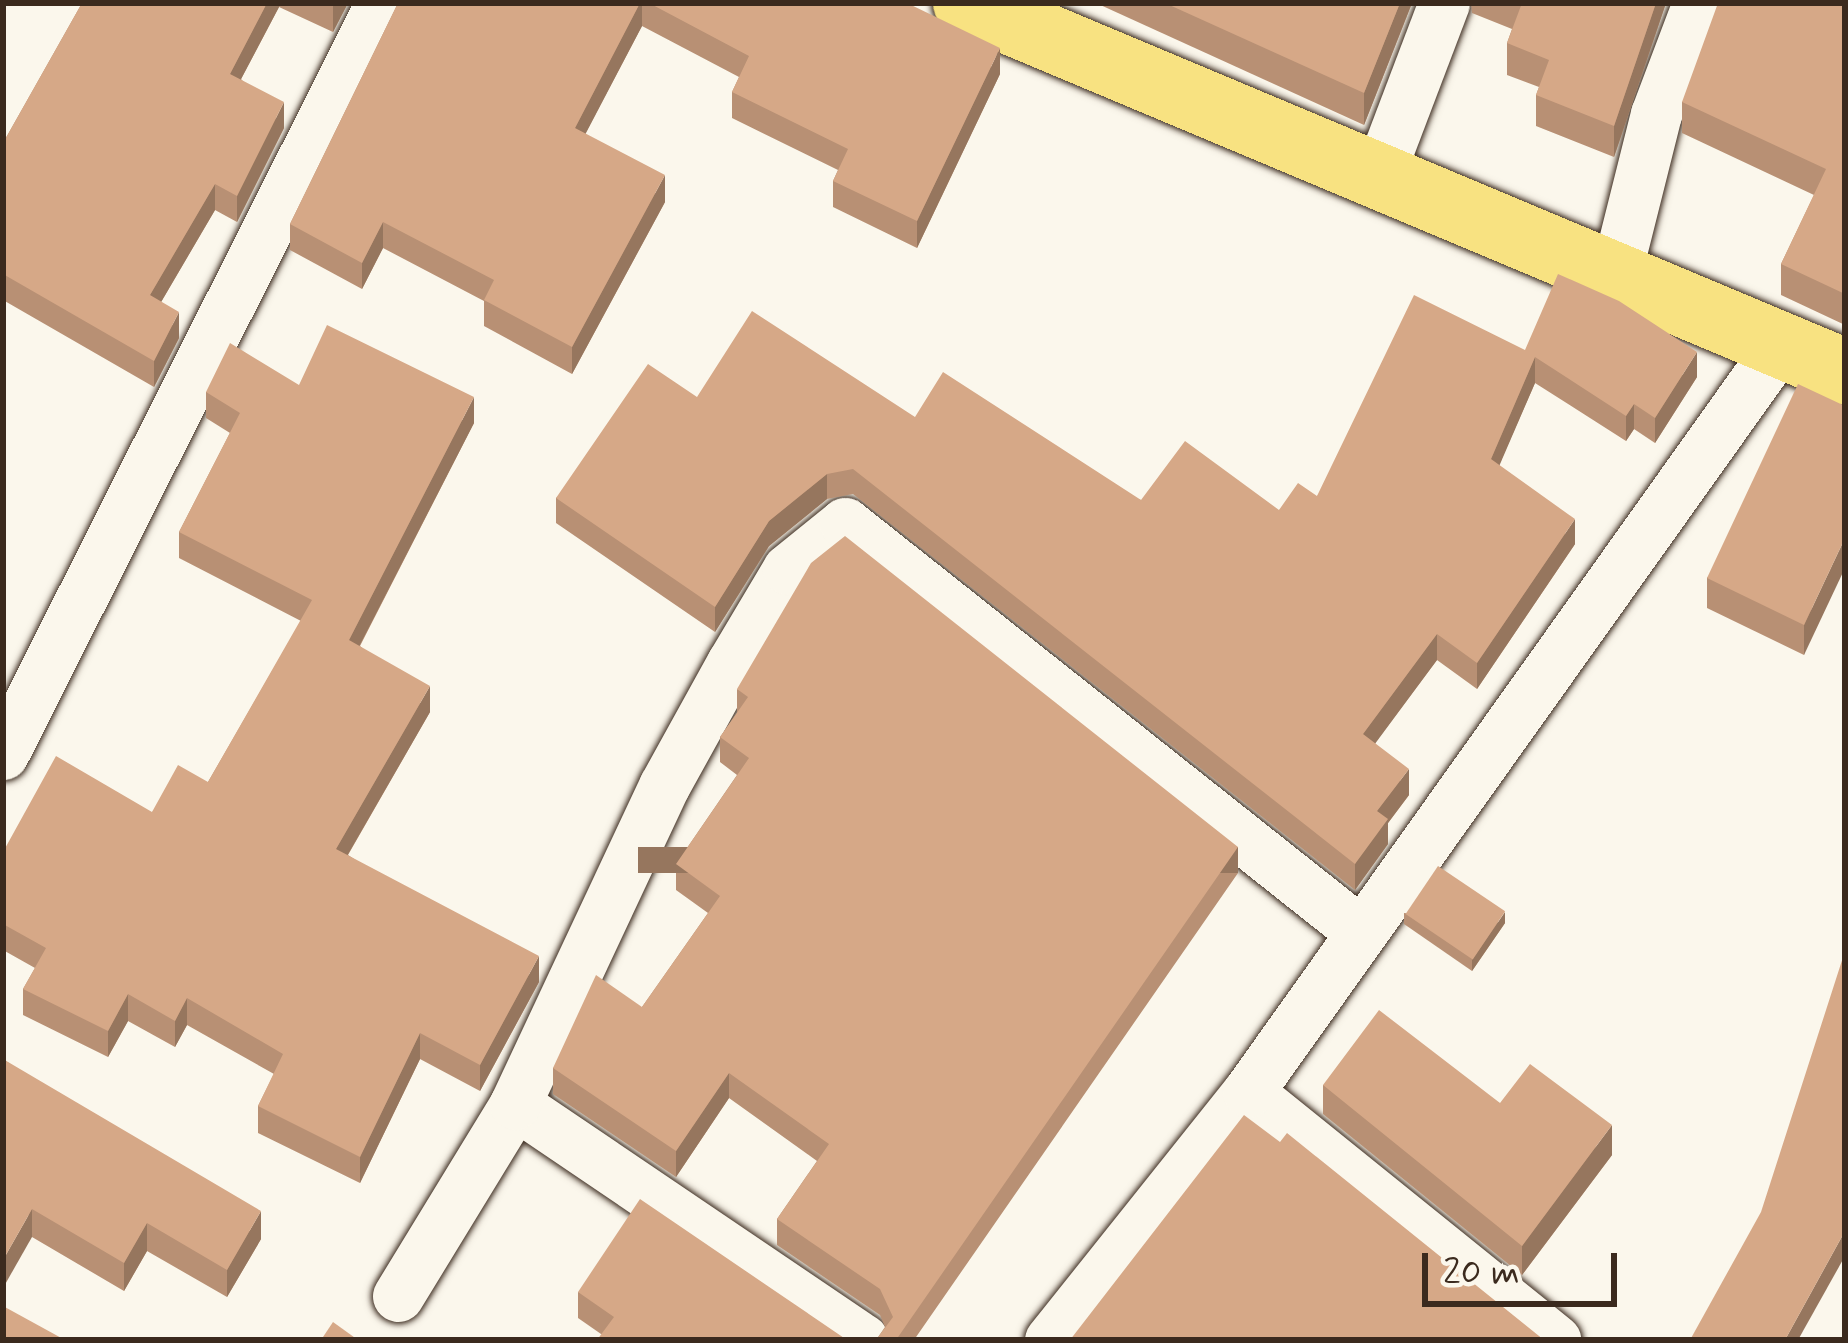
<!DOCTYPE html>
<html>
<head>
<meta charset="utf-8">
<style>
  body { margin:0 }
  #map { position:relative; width:1848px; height:1343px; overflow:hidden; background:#fbf7ec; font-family:Mynerve,sans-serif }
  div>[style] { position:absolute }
  .roads { filter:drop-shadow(0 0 3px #3b2a1e) drop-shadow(0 0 3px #3b2a1e) }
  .street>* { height:51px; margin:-25.5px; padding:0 25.5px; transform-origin:25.5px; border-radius:25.5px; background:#fbf7ec }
  .highway>* { height:66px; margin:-33px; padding:0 33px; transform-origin:33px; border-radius:33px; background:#f8e281 }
  .wall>* { inset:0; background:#b89074 }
  .shaded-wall>* { inset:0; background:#96765e; transform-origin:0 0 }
  .building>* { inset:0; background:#d6a887; transform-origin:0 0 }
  span { translate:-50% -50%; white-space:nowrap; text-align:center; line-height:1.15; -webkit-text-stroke:12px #fbf7ec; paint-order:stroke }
  .frame { position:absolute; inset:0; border:6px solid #3b2a1e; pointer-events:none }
  .scale { position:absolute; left:1422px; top:1253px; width:195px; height:54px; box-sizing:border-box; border:6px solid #3b2a1e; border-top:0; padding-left:15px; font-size:36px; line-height:42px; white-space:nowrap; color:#3b2a1e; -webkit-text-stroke:9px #fbf7ec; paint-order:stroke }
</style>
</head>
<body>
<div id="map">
  <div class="roads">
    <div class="street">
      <div style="left:1379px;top:174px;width:183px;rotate:-69.2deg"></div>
      <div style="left:1616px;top:273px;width:164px;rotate:-75.9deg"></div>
      <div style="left:1656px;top:114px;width:119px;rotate:-69.3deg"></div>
      <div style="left:3px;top:754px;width:841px;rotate:-63.28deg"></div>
      <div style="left:1248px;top:1092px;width:395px;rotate:38.9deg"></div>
      <div style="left:515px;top:1104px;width:420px;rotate:34.1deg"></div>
      <div style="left:398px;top:1296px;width:225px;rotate:-58.6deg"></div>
      <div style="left:515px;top:1104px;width:351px;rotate:-64.9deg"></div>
      <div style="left:664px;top:786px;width:141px;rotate:-61.1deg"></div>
      <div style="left:732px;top:663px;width:109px;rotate:-59.2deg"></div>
      <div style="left:788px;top:569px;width:73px;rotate:-38.9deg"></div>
      <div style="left:845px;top:523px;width:653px;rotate:38.41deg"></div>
      <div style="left:1050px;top:1340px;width:317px;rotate:-51.4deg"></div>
      <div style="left:1248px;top:1092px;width:918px;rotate:-54.53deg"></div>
    </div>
    <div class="highway">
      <div style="left:966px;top:3px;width:953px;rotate:22.77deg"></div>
    </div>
  </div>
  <div class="wall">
    <div style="clip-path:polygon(82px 3px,348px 3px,333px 32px,279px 7px,241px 79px,284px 128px,237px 222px,215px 210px,161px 302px,179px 338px,154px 387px,3px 300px,3px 143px)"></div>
    <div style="clip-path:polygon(398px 3px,907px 3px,1000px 74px,917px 248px,833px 207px,833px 181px,838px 170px,732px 118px,732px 92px,739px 77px,642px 26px,585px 134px,665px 202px,572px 374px,484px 326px,484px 301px,383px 248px,362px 289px,290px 250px,290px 224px)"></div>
    <div style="clip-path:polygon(1096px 3px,1412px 3px,1364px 125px)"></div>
    <div style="clip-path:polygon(1471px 3px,1666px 3px,1614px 157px,1536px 126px,1536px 95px,1539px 87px,1507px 75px,1507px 43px,1512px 29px,1472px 13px)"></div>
    <div style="clip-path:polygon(1845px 3px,1845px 325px,1781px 295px,1781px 264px,1814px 195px,1682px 133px,1682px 102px)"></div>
    <div style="clip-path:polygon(1525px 350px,1697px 377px,1655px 443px,1634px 429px,1626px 441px,1535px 383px,1499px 465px,1575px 544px,1477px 689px,1437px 660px,1375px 743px,1409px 795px,1388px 823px,1388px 844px,1355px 890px,853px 494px,827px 499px,769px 546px,715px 632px,556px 523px,556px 498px,697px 397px,915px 417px,1141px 500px,1279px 510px,1317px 496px)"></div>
    <div style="clip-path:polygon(299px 385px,474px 423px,360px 646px,430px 712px,348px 855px,539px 982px,480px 1091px,420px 1059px,360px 1183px,258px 1133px,258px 1106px,274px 1074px,187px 1025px,175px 1047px,128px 1021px,108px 1057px,23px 1015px,23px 989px,35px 968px,3px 950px,3px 852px,152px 812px,208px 782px,301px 621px,179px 558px,179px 532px,230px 433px,206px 418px,206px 392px)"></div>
    <div style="clip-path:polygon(1845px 406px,1804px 655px,1707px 608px,1707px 578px)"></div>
    <div style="clip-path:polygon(737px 689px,1238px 873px,914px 1340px,876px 1340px,885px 1327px,880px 1315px,777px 1245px,777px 1219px,817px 1161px,729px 1098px,676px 1177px,553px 1094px,553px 1068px,642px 1007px,708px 913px,676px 890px,676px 864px,737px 775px,720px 762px,720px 737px,737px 713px)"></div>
    <div style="clip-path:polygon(1404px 913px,1505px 923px,1472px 971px,1404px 924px)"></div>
    <div style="clip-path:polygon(3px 1059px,261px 1239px,227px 1297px,147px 1251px,124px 1291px,32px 1237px)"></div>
    <div style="clip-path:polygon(1323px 1085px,1500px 1103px,1612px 1155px,1522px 1275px,1323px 1114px)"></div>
    <div style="clip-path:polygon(578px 1292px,847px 1340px,601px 1334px,578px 1318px)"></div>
  </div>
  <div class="shaded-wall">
    <div style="clip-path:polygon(267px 3px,279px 3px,279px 7px,230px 100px,230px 74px)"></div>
    <div style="clip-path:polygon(334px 3px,348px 3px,333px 32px,333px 5px)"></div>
    <div style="clip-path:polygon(640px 3px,642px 3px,642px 26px,575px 154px,575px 128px)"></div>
    <div style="clip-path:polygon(1400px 3px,1412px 3px,1364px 125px,1364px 93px)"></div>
    <div style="clip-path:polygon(1656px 3px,1666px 3px,1614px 157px,1614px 126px)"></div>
    <div style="clip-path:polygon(1000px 48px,1000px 74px,917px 248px,917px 221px)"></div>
    <div style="clip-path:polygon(284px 102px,284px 128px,237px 222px,237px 196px)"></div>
    <div style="clip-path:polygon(665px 175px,665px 202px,572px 374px,572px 347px)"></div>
    <div style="clip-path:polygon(215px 184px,215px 210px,150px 321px,150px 295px)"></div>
    <div style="clip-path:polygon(383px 222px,383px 248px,362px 289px,362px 263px)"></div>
    <div style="clip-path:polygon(179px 312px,179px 338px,154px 387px,154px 361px)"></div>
    <div style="clip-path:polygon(1697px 352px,1697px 377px,1655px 443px,1655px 418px)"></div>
    <div style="clip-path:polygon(1535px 357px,1535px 383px,1491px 485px,1491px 459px)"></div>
    <div style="clip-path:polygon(474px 397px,474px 423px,349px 666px,349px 640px)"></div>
    <div style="clip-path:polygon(1634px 404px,1634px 429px,1626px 441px,1626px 416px)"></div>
    <div style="clip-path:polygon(827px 474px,827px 499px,769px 546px,715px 632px,715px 607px,769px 521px)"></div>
    <div style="clip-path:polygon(1575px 519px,1575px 544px,1477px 689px,1477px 663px)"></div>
    <div style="clip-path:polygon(1845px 538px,1845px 568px,1804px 655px,1804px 625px)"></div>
    <div style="clip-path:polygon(1437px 634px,1437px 660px,1363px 760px,1363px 734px)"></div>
    <div style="clip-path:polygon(430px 686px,430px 712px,336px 875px,336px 849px)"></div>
    <div style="clip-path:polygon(1409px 769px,1409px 795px,1388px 823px,1388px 844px,1355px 890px,1355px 864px,1377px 811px)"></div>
    <div style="left:1238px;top:847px;width:26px;height:600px;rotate:90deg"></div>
    <div style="clip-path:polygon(1505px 912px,1505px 923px,1472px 971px,1472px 960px)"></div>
    <div style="clip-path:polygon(539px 956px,539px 982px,480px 1091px,480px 1065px)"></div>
    <div style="clip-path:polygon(128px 994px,128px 1021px,108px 1057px,108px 1031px)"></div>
    <div style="clip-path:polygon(187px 998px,187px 1025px,175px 1047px,175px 1021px)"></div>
    <div style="clip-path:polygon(420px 1033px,420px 1059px,360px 1183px,360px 1157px)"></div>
    <div style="clip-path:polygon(729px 1073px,729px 1098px,676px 1177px,676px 1151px)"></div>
    <div style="clip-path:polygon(1612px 1125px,1612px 1155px,1522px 1275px,1522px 1246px)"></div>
    <div style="clip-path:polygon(32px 1209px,32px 1237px,3px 1288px,3px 1260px)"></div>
    <div style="clip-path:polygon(261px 1211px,261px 1239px,227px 1297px,227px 1270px)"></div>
    <div style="clip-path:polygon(147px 1223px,147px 1251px,124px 1291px,124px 1263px)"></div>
    <div style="clip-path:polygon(1845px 1231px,1845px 1256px,1798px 1340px,1785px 1340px)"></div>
  </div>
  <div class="building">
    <div style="clip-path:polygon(82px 3px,267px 3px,230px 74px,284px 102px,237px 196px,215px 184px,150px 295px,179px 312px,154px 361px,3px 274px,3px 143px)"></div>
    <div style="clip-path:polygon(398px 3px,640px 3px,575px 128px,665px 175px,572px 347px,484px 300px,494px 280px,383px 222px,362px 263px,290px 224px)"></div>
    <div style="clip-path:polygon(649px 3px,907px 3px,1000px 48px,917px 221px,833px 181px,848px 149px,732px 92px,749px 56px)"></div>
    <div style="clip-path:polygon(1165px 3px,1400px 3px,1364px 93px)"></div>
    <div style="clip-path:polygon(1522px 3px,1656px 3px,1614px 126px,1536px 95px,1549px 60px,1507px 43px)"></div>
    <div style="clip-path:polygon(1718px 3px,1845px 3px,1845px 294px,1781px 264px,1826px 169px,1682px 102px)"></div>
    <div style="clip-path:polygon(1558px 274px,1619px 301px,1697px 352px,1655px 418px,1634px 404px,1626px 416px,1535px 357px,1491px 459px,1575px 519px,1477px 663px,1437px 634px,1363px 734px,1409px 769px,1377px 811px,1388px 819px,1355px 864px,853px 469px,827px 474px,769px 521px,715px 607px,556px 498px,648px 364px,697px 397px,752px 311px,915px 417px,943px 372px,1141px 500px,1185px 441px,1279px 510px,1298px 483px,1317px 496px,1414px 295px,1525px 350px)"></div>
    <div style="clip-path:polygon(327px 325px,474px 397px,349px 640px,430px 686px,336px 849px,539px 956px,480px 1065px,420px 1033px,360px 1157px,258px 1106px,283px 1054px,187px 998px,175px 1021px,128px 994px,108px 1031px,23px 989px,46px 948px,3px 924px,3px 852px,56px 756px,152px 812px,178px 765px,208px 782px,312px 600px,179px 532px,240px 413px,206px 392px,230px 343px,299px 385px)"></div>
    <div style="clip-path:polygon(1798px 384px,1845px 406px,1845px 538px,1804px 625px,1707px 578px)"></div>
    <div style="clip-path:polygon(845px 536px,1238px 847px,896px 1340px,876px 1340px,893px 1317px,880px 1289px,777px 1219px,829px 1144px,729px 1073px,676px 1151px,553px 1068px,596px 975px,642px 1007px,720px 896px,676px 864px,749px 758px,720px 737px,748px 697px,737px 689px,811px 563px)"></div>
    <div style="left:1438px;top:866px;width:81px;height:58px;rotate:34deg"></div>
    <div style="clip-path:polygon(1845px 951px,1845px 1231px,1785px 1340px,1690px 1340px,1761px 1212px)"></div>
    <div style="clip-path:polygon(1379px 1010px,1500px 1103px,1530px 1064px,1612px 1125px,1522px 1246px,1323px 1085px)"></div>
    <div style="clip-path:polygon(3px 1059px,261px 1211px,227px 1270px,147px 1223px,124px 1263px,32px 1209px,3px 1260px)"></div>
    <div style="clip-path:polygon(1244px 1115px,1280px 1142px,1287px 1133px,1544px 1340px,1070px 1340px)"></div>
    <div style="clip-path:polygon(640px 1199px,847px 1340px,854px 1340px,597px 1340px,614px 1317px,578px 1292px)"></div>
    <div style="clip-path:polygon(3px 1306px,65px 1340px,3px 1340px)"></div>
    <div style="clip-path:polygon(333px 1322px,358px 1340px,321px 1340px)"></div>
  </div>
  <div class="frame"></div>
  <div class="scale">20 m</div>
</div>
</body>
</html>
